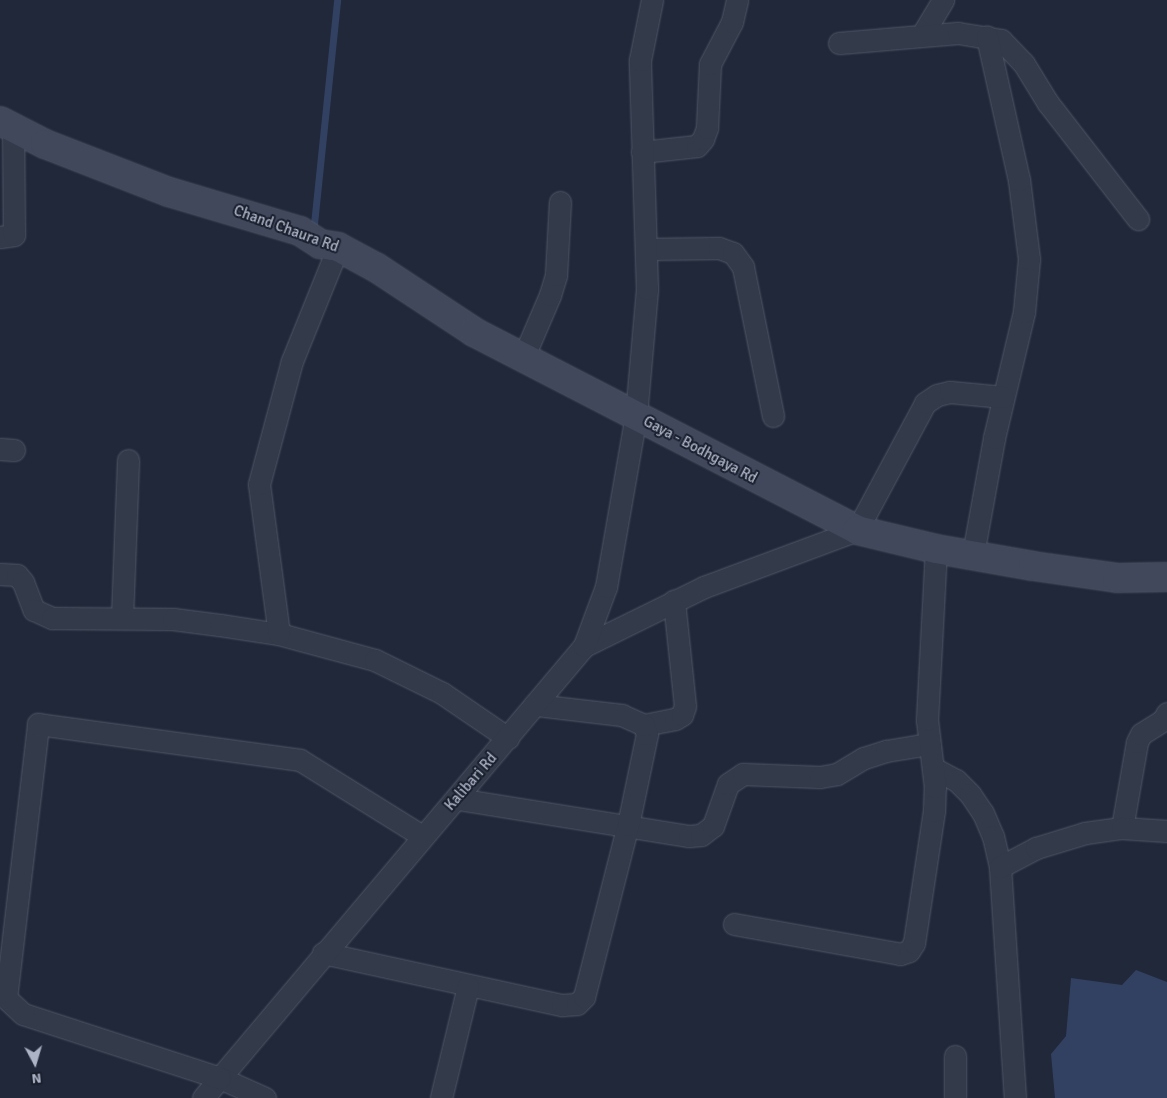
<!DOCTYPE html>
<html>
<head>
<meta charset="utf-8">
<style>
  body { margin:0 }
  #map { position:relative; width:1167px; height:1098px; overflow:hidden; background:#202839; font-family:Signika,sans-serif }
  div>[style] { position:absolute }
  .water>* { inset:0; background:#324161 }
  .stream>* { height:7px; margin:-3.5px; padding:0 3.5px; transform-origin:3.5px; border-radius:3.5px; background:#324161 }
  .roads { filter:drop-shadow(0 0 1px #515767) drop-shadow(0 0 1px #515767) }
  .street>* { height:21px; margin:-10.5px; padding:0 10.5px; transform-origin:10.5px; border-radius:10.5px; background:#333a49 }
  .secondary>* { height:28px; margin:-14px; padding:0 14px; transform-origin:14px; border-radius:14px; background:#41485c }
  span { translate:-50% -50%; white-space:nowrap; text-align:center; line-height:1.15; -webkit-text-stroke:4px #191f2d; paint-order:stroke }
  .street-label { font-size:15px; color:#adb4c6 }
  .north { position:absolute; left:10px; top:1038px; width:50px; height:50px; -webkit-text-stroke:4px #191f2d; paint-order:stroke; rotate:174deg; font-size:14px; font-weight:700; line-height:20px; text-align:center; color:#adb4c6 }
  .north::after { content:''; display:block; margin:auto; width:18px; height:22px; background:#adb4c6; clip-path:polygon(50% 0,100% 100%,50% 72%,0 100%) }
</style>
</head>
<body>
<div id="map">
  <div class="water">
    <div style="clip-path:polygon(1136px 970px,1167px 982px,1167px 1098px,1055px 1098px,1051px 1054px,1066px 1036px,1071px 978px,1122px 985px)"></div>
  </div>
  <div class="stream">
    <div style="left:314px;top:224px;width:225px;rotate:-84.1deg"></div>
  </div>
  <div class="roads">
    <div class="street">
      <div style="left:922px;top:35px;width:41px;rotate:-59deg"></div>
      <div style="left:839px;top:43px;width:119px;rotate:-4.8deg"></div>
      <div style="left:958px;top:33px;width:44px;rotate:9.2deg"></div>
      <div style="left:1001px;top:40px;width:33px;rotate:46deg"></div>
      <div style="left:1024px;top:64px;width:46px;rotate:58.4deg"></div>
      <div style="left:1048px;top:103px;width:147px;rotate:52.2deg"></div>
      <div style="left:642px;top:152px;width:55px;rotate:-6.2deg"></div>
      <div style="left:697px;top:146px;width:9px;rotate:-49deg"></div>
      <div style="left:703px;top:139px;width:12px;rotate:-70deg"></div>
      <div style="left:707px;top:128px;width:64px;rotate:-87.3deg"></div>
      <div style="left:710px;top:64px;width:47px;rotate:-62.4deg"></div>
      <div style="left:732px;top:22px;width:23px;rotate:-77deg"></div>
      <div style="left:0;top:237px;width:14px;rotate:-8deg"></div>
      <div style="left:14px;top:235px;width:107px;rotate:-90.5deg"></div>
      <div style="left:646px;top:249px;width:73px;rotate:-0.8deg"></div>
      <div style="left:719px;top:248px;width:15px;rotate:20deg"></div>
      <div style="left:733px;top:253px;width:17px;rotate:54deg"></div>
      <div style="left:743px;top:267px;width:152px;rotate:78.6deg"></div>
      <div style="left:523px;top:358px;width:69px;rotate:-66.8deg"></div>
      <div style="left:550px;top:295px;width:21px;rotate:-73deg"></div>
      <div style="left:556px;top:275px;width:73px;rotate:-86.9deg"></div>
      <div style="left:0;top:449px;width:14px;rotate:4deg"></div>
      <div style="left:973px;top:554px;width:118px;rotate:-79.7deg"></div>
      <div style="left:994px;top:438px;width:130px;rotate:-76.6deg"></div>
      <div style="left:1024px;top:312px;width:53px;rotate:-84.6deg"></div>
      <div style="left:1029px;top:259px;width:80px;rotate:-97.2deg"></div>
      <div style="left:1019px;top:180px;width:147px;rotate:-102.6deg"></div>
      <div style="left:0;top:574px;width:17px;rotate:3deg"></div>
      <div style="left:17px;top:575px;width:9px;rotate:49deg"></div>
      <div style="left:23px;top:582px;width:30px;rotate:69deg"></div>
      <div style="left:34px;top:610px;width:20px;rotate:24deg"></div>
      <div style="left:52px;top:618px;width:121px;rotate:0.5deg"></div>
      <div style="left:173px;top:619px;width:47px;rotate:7.3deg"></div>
      <div style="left:220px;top:625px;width:60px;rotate:8.7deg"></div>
      <div style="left:279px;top:634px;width:99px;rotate:15.2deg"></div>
      <div style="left:375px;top:660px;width:75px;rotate:26.2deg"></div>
      <div style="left:442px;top:693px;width:80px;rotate:34.3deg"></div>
      <div style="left:122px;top:618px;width:158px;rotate:-87.8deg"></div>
      <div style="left:279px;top:634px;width:151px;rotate:-97.6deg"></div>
      <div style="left:259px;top:484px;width:127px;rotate:-75deg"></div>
      <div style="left:292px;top:361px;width:123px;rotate:-68deg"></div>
      <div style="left:584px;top:646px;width:134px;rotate:-26.2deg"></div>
      <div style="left:704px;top:587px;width:163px;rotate:-20.4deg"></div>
      <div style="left:857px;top:530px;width:144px;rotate:-61.8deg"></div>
      <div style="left:925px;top:403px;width:14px;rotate:-34deg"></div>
      <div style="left:937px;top:395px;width:13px;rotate:-13deg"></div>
      <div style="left:950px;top:392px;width:53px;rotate:5.4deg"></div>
      <div style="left:644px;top:725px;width:32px;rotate:-11deg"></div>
      <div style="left:675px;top:719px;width:8px;rotate:-30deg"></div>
      <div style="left:682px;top:715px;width:9px;rotate:-72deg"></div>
      <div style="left:685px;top:706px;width:106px;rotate:-96deg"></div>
      <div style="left:933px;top:768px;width:26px;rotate:28deg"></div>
      <div style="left:956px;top:780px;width:20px;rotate:45deg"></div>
      <div style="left:970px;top:794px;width:23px;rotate:56deg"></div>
      <div style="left:983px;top:813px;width:25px;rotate:67deg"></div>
      <div style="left:993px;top:836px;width:32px;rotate:77deg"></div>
      <div style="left:1000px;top:867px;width:231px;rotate:86.3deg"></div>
      <div style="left:458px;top:799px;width:234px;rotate:9.1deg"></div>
      <div style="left:689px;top:836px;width:12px;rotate:-5deg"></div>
      <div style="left:701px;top:835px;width:15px;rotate:-37deg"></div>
      <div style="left:713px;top:826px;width:45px;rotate:-70.3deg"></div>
      <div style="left:728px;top:784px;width:18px;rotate:-34deg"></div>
      <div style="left:743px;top:774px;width:77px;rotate:2.2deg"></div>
      <div style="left:820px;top:777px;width:17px;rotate:-10deg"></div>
      <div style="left:837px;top:774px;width:31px;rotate:-31deg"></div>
      <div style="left:864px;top:758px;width:23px;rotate:-18deg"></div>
      <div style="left:886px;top:751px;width:44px;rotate:-9.2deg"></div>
      <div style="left:1122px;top:828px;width:87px;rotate:-80.1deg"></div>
      <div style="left:1137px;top:742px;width:9px;rotate:-63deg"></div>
      <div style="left:1141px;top:734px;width:26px;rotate:-32deg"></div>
      <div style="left:1163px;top:720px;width:8px;rotate:-60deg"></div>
      <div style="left:1000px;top:867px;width:41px;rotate:-27.8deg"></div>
      <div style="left:1036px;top:848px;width:51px;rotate:-17deg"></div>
      <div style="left:1085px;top:833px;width:37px;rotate:-8deg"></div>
      <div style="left:1122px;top:828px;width:45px;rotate:3.8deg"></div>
      <div style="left:734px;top:924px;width:169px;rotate:10.2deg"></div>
      <div style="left:900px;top:954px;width:9px;rotate:-18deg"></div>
      <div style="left:909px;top:951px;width:9px;rotate:-58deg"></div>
      <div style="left:914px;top:943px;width:134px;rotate:-81.4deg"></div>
      <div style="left:934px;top:811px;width:24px;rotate:-88deg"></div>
      <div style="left:935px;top:787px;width:67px;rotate:-96.8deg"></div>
      <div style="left:927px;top:720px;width:171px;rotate:-87deg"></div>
      <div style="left:323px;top:953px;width:245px;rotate:12.3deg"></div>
      <div style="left:562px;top:1005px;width:15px;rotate:-4deg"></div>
      <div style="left:577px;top:1004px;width:10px;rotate:-45deg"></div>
      <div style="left:584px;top:997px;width:178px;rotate:-75.7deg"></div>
      <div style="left:628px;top:825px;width:93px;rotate:-78.2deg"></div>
      <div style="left:647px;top:734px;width:9px;rotate:-108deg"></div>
      <div style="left:644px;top:725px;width:24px;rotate:-156deg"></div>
      <div style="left:622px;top:715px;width:88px;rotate:-173.4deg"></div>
      <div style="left:955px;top:1056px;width:42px;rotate:90deg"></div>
      <div style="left:203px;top:1098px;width:591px;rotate:-49.87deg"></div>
      <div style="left:584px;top:646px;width:63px;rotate:-69.6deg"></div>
      <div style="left:606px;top:587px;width:175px;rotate:-80.1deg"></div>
      <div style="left:636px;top:415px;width:126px;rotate:-85deg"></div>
      <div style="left:647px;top:289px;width:229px;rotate:-91.8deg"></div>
      <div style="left:640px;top:60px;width:61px;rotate:-78.7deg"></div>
      <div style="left:265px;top:1098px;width:49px;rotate:-156deg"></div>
      <div style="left:220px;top:1078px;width:207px;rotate:-162deg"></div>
      <div style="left:23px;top:1014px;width:23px;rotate:-137deg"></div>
      <div style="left:6px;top:998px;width:276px;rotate:-83.3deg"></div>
      <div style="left:38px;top:724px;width:264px;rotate:7.8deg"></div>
      <div style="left:300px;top:760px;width:144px;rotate:31.9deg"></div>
      <div style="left:441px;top:1098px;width:115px;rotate:-76.4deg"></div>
    </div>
    <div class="secondary">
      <div style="left:0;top:121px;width:51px;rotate:27.1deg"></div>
      <div style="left:45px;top:144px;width:133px;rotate:21.2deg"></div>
      <div style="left:169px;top:192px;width:137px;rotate:16.6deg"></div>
      <div style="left:300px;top:231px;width:24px;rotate:33deg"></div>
      <div style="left:320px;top:244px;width:18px;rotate:9deg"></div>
      <div style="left:338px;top:247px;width:44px;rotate:28.3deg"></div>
      <div style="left:377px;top:268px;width:116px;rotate:33.4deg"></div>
      <div style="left:474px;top:332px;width:431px;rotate:27.3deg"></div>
      <div style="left:857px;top:530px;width:81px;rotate:13.5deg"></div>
      <div style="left:936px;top:549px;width:98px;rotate:9.9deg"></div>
      <div style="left:1033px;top:566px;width:85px;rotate:8.1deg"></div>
      <div style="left:1117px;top:578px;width:50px;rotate:-1.1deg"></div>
    </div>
  </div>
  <div class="street-label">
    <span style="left:286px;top:229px;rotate:20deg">Chand Chaura Rd</span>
    <span style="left:700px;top:450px;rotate:28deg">Gaya - Bodhgaya Rd</span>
    <span style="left:471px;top:782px;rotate:-49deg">Kalibari Rd</span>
  </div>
  <div class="north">N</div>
</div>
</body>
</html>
